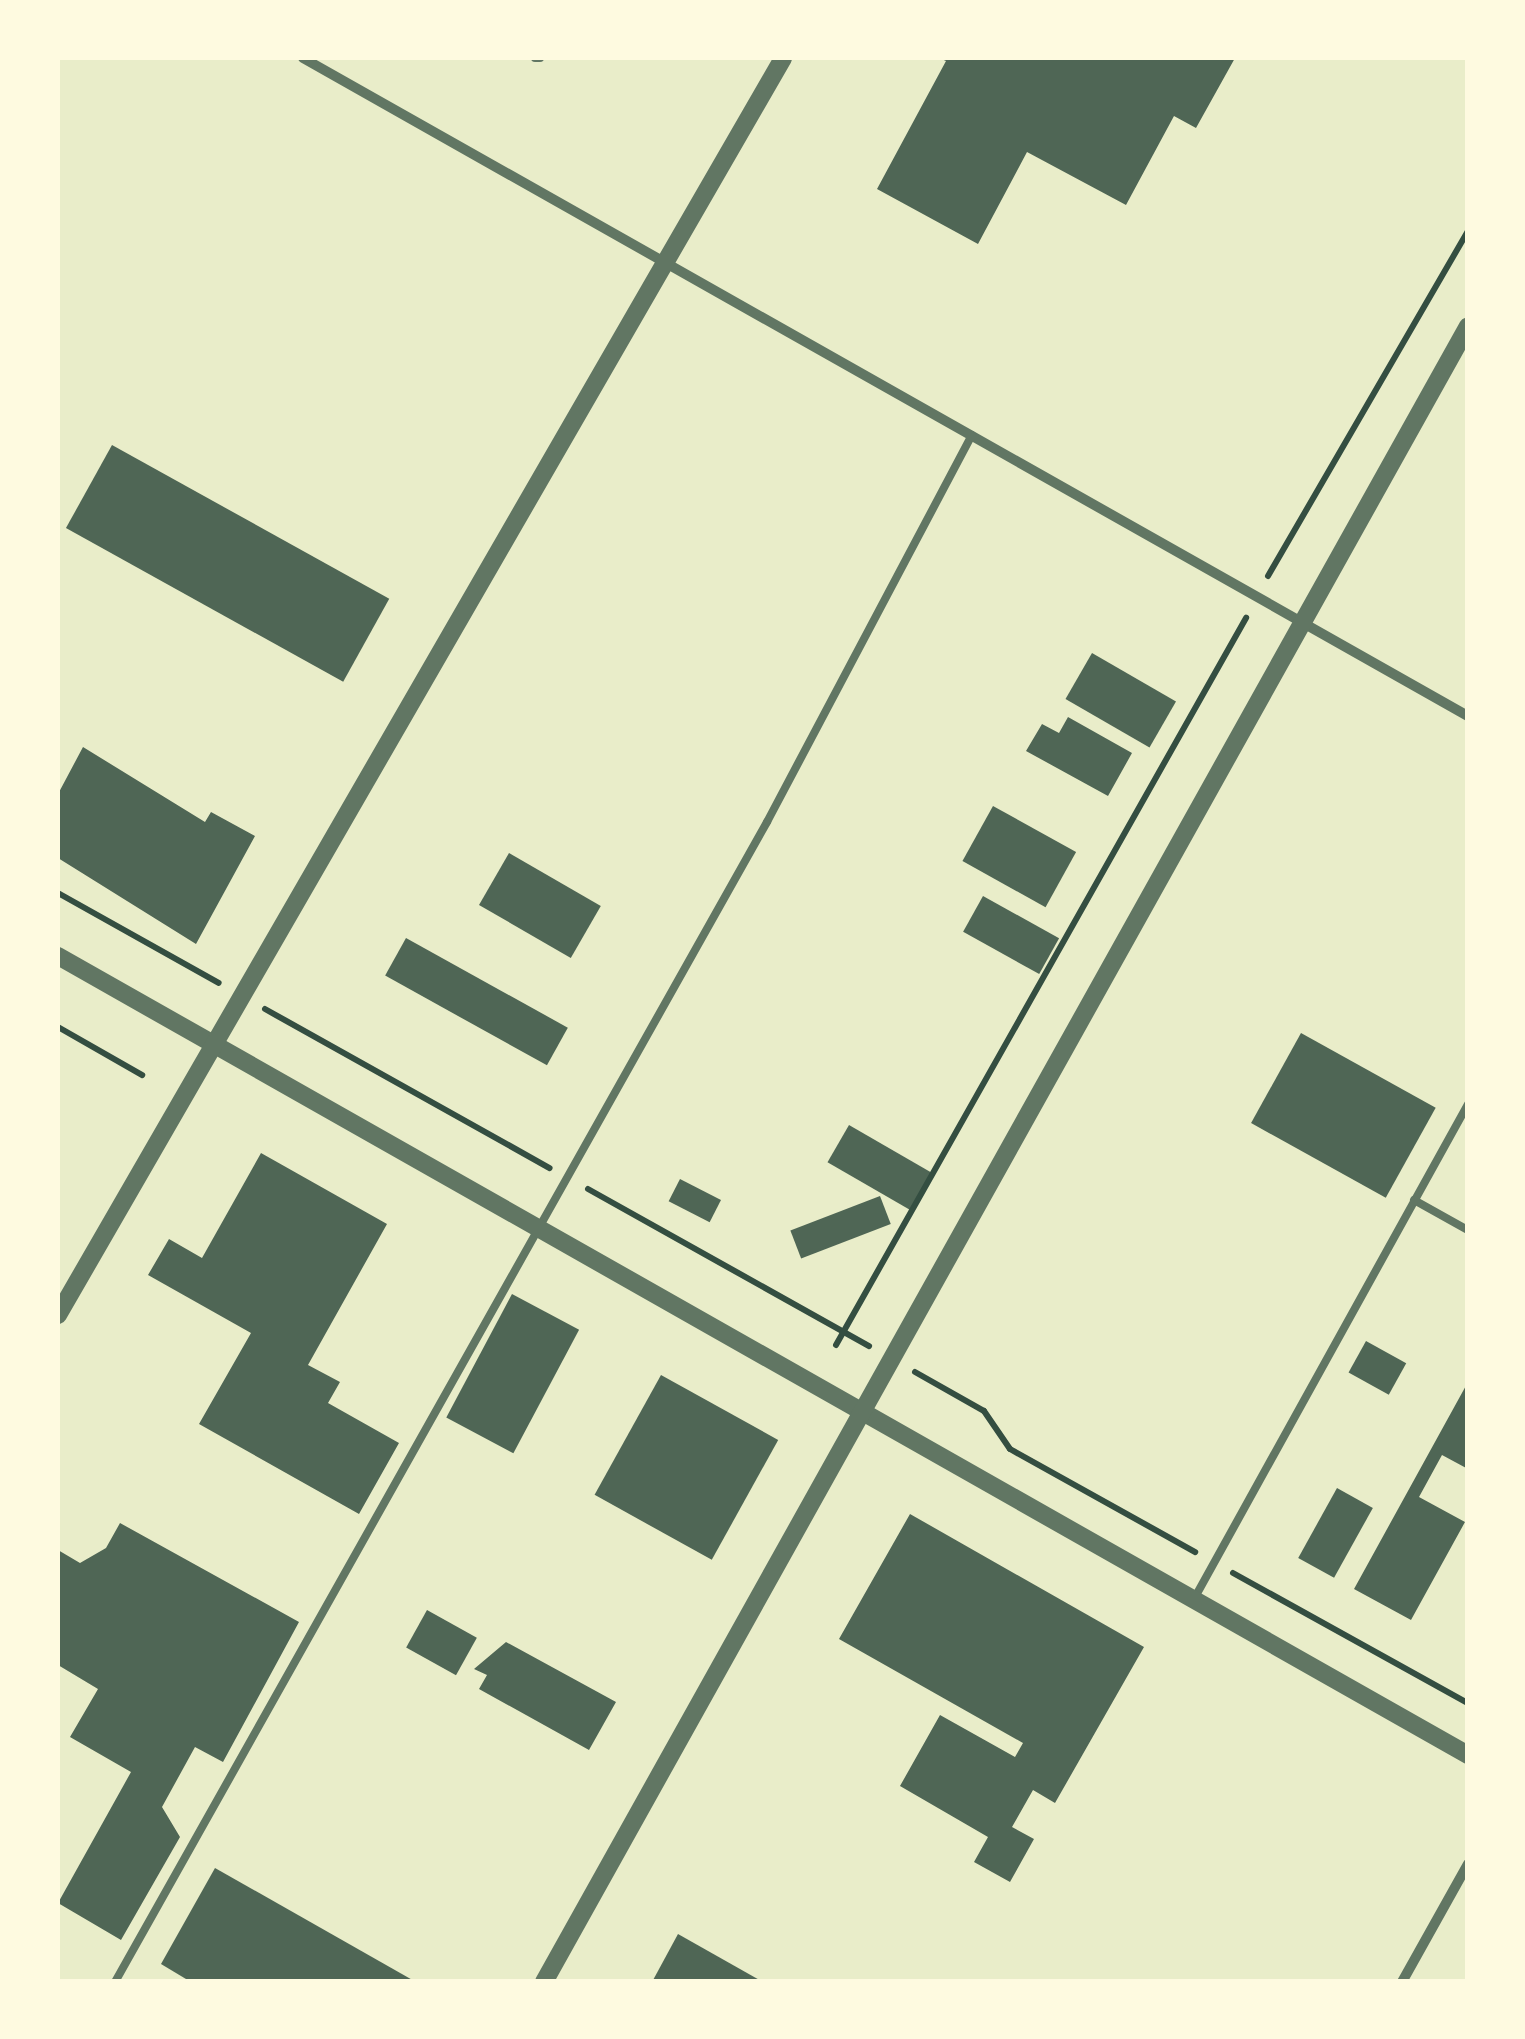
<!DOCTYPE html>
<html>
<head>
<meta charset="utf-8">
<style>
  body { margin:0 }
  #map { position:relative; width:1525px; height:2039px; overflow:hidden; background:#e9edc9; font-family:Raleway,sans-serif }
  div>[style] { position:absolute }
  .building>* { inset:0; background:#4f6655; transform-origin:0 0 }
  .path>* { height:6px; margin:-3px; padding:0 3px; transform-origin:3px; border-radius:3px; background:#344e41 }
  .service>* { height:8px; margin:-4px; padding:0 4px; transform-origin:4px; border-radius:4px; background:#617663 }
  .minor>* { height:10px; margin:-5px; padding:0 5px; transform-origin:5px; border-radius:5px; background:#617663 }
  .tertiary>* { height:18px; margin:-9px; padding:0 9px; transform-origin:9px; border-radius:9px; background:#617663 }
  span { translate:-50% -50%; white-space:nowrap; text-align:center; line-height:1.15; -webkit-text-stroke:10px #fefae0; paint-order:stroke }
  .frame { position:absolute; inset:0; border:60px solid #fefae0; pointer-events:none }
</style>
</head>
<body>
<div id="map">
  <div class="building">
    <div style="clip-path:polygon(939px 58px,1235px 58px,1196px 128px,1174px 116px,1126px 205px,1027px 152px,978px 244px,877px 189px,946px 61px)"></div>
    <div style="left:112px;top:445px;width:317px;height:95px;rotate:29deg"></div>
    <div style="left:1092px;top:653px;width:97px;height:53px;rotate:30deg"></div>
    <div style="clip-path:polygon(1068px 717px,1132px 753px,1108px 796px,1026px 751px,1042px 724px,1059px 733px)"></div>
    <div style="clip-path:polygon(83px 747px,205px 822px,211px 812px,255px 836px,196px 944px,58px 858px,58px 794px)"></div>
    <div style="left:993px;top:806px;width:95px;height:63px;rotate:29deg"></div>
    <div style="left:509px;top:853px;width:106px;height:60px;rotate:30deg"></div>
    <div style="left:983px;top:896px;width:87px;height:41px;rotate:29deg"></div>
    <div style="left:406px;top:938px;width:185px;height:43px;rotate:29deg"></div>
    <div style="left:1301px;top:1033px;width:154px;height:103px;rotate:29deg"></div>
    <div style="left:849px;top:1125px;width:95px;height:43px;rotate:30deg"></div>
    <div style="clip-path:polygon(261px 1153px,387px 1224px,308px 1365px,340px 1382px,328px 1403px,399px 1443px,359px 1514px,199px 1424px,251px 1333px,148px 1275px,169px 1239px,202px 1258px)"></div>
    <div style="left:680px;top:1179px;width:46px;height:25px;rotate:27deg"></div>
    <div style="left:880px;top:1196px;width:30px;height:96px;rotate:69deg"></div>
    <div style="left:512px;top:1294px;width:76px;height:140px;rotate:28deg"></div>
    <div style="left:1366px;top:1341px;width:46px;height:36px;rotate:29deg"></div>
    <div style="left:661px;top:1375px;width:134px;height:137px;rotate:29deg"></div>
    <div style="clip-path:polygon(1468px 1382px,1468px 1469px,1442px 1455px,1419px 1497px,1465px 1522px,1411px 1620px,1354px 1589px)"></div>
    <div style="left:1337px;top:1488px;width:41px;height:80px;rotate:29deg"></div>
    <div style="clip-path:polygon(910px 1514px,1144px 1647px,1055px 1803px,1033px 1790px,1012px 1827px,1034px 1839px,1010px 1882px,974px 1862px,988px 1837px,900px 1786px,940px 1715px,1015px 1757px,1023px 1743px,839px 1639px)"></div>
    <div style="clip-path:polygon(120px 1523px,299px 1622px,223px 1762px,195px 1747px,162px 1807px,180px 1837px,121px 1940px,58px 1903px,131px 1772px,70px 1737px,98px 1689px,58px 1665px,58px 1550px,80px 1563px,106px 1548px)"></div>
    <div style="left:427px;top:1610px;width:57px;height:43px;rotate:29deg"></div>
    <div style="clip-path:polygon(506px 1642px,616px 1702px,589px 1750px,479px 1689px,487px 1675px,474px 1669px)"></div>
    <div style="clip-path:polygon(215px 1868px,416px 1982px,191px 1982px,161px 1964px)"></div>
    <div style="clip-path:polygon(678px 1934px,763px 1982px,652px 1982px)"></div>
  </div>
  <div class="path">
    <div style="left:1268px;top:576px;width:399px;rotate:-59.9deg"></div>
    <div style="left:58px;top:893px;width:184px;rotate:29.2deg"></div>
    <div style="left:265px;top:1009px;width:326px;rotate:29.2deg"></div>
    <div style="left:58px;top:1027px;width:97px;rotate:29.7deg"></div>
    <div style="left:588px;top:1189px;width:322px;rotate:29.2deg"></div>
    <div style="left:836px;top:1345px;width:835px;rotate:-60.58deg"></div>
    <div style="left:915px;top:1372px;width:79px;rotate:29.5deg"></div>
    <div style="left:984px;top:1411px;width:46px;rotate:55.6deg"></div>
    <div style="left:1010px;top:1449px;width:212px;rotate:29.1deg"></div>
    <div style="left:1233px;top:1573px;width:269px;rotate:29deg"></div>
  </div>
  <div class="service">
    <div style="left:535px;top:58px;width:5px"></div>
    <div style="left:1414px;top:1200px;width:62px;rotate:29.1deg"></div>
    <div style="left:1194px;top:1599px;width:566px;rotate:-61.03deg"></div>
    <div style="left:115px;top:1982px;width:1331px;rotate:-60.66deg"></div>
    <div style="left:767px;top:822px;width:438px;rotate:-62.1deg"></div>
  </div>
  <div class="minor">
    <div style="left:303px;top:58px;width:1338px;rotate:29.46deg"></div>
    <div style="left:1402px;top:1982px;width:135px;rotate:-60.8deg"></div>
  </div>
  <div class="tertiary">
    <div style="left:58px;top:956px;width:1621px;rotate:29.54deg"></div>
    <div style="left:58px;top:1315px;width:1451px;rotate:-60.02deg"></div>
    <div style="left:544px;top:1982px;width:1896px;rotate:-60.84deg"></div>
  </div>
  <div class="frame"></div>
</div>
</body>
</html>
